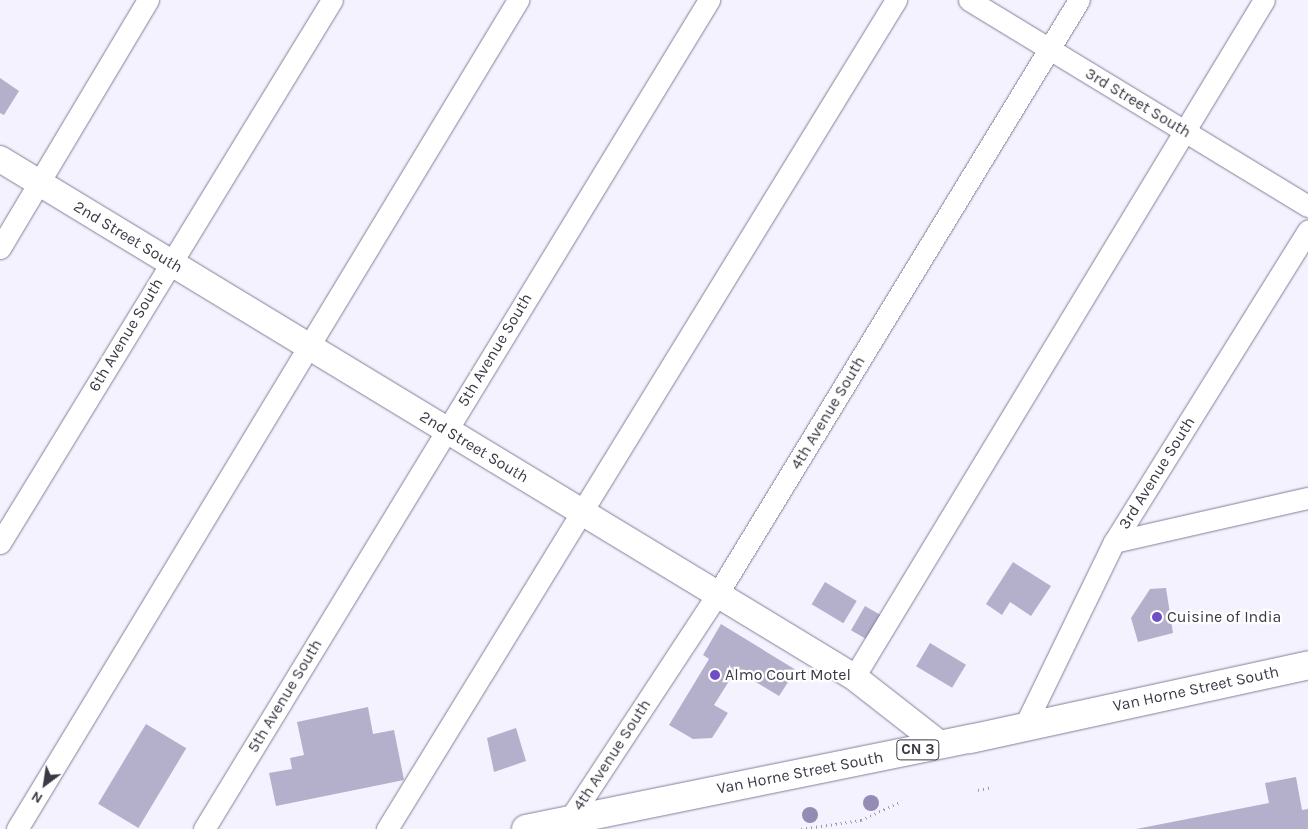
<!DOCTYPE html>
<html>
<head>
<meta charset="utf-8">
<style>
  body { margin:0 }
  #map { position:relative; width:1308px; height:829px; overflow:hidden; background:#f4f2fe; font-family:Karla,sans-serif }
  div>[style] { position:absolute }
  .building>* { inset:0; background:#b4b0cb; transform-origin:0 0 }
  .path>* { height:3px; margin-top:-1.5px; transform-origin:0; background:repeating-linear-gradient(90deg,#9b99a4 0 1px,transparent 0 5px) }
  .roads { filter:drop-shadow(0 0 1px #837f98) drop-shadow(0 0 1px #837f98) }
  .minor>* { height:21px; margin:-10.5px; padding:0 10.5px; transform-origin:10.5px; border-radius:10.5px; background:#fff }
  .major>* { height:26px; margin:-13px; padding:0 13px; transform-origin:13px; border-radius:13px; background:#fff }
  .highway>* { height:28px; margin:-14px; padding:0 14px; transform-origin:14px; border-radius:14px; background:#fff }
  .trees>* { width:16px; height:16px; margin:-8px; border-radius:50%; background:#958cb6 }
  .dots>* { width:14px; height:14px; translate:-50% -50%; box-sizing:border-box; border:2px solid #fff; border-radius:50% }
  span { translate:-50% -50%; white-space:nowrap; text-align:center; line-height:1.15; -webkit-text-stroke:4.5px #fff; paint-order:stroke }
  .shield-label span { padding:1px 4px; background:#fff; border:1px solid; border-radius:4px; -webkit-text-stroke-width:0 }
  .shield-label { font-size:15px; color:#3b3944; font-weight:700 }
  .street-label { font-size:16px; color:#3b3944 }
  .poi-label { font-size:16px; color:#3b3944 }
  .left { translate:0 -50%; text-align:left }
  .north { position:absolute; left:20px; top:759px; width:50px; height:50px; -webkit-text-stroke:4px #fff; paint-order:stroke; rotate:211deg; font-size:14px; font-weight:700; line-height:20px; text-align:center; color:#3b3944 }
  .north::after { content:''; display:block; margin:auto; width:18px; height:22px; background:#3b3944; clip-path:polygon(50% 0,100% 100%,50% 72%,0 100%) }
</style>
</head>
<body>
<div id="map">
  <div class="building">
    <div style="clip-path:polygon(0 78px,19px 91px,4px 115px,0 113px)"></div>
    <div style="clip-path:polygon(1013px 562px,1051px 586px,1031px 616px,1010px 602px,1002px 615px,986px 604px)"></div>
    <div style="left:825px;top:582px;width:37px;height:26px;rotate:31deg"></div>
    <div style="clip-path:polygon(1166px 588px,1173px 633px,1138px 642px,1131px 618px,1150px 589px)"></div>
    <div style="left:865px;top:606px;width:20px;height:28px;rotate:30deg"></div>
    <div style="clip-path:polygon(721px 624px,796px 670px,779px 696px,736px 670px,714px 705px,728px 713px,712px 738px,693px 739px,669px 725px,709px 659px,703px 655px)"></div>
    <div style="left:930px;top:643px;width:42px;height:27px;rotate:31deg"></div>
    <div style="clip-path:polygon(368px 707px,373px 734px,394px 730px,404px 780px,276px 806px,269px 773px,292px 769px,290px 758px,304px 755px,297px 722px)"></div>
    <div style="left:146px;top:724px;width:47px;height:93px;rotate:31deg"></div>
    <div style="clip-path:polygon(516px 728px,526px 761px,494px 772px,487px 738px)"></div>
    <div style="clip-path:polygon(1296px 777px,1302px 810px,1308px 809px,1308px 829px,1136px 829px,1269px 803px,1265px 783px)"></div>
  </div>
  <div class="path">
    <div style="left:978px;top:790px;width:14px;rotate:-12deg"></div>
    <div style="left:801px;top:829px;width:61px;rotate:-8.5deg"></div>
    <div style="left:861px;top:820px;width:45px;rotate:-24.9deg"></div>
  </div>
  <div class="roads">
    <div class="minor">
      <div style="left:969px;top:0;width:397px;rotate:31.3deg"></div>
      <div style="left:0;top:248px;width:289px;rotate:-59.2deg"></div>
      <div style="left:1114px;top:542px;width:199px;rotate:-12.8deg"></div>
      <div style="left:0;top:543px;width:636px;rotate:-58.56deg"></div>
      <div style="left:854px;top:677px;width:791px;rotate:-58.8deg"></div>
      <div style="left:1025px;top:725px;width:203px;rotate:-64.1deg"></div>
      <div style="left:1114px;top:542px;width:367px;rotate:-58.1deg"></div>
      <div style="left:569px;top:820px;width:272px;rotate:-56.7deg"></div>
      <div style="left:718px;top:593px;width:694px;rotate:-58.67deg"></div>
      <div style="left:17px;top:829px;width:969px;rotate:-58.85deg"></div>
      <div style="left:204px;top:829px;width:971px;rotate:-58.65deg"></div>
      <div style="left:387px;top:829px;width:973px;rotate:-58.45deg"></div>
    </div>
    <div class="major">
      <div style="left:0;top:159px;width:999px;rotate:31.24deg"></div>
      <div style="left:854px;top:677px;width:110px;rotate:38deg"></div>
    </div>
    <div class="highway">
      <div style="left:526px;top:829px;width:453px;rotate:-11.5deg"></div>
      <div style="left:970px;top:739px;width:346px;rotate:-12.3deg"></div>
    </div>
  </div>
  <div class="trees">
    <div style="left:871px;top:803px"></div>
    <div style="left:810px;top:815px"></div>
  </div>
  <div class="dots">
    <div style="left:1157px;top:617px;background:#6f4ec8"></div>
    <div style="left:715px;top:675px;background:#6f4ec8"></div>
  </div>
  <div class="shield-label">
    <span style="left:918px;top:750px">CN 3</span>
  </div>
  <div class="street-label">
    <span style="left:1138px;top:103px;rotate:31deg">3rd Street South</span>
    <span style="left:128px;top:237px;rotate:31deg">2nd Street South</span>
    <span style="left:126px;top:335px;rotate:-59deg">6th Avenue South</span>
    <span style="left:495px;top:350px;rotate:-59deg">5th Avenue South</span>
    <span style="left:828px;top:413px;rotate:-59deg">4th Avenue South</span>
    <span style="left:474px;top:447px;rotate:31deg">2nd Street South</span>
    <span style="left:1157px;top:473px;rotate:-58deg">3rd Avenue South</span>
    <span style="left:1196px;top:689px;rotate:-12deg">Van Horne Street South</span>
    <span style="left:285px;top:696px;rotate:-59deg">5th Avenue South</span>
    <span style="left:612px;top:755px;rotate:-57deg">4th Avenue South</span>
    <span style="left:800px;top:773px;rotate:-11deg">Van Horne Street South</span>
  </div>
  <div class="poi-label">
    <span class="left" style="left:1167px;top:617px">Cuisine of India</span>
    <span class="left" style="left:725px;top:675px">Almo Court Motel</span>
  </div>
  <div class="north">N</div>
</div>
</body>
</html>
